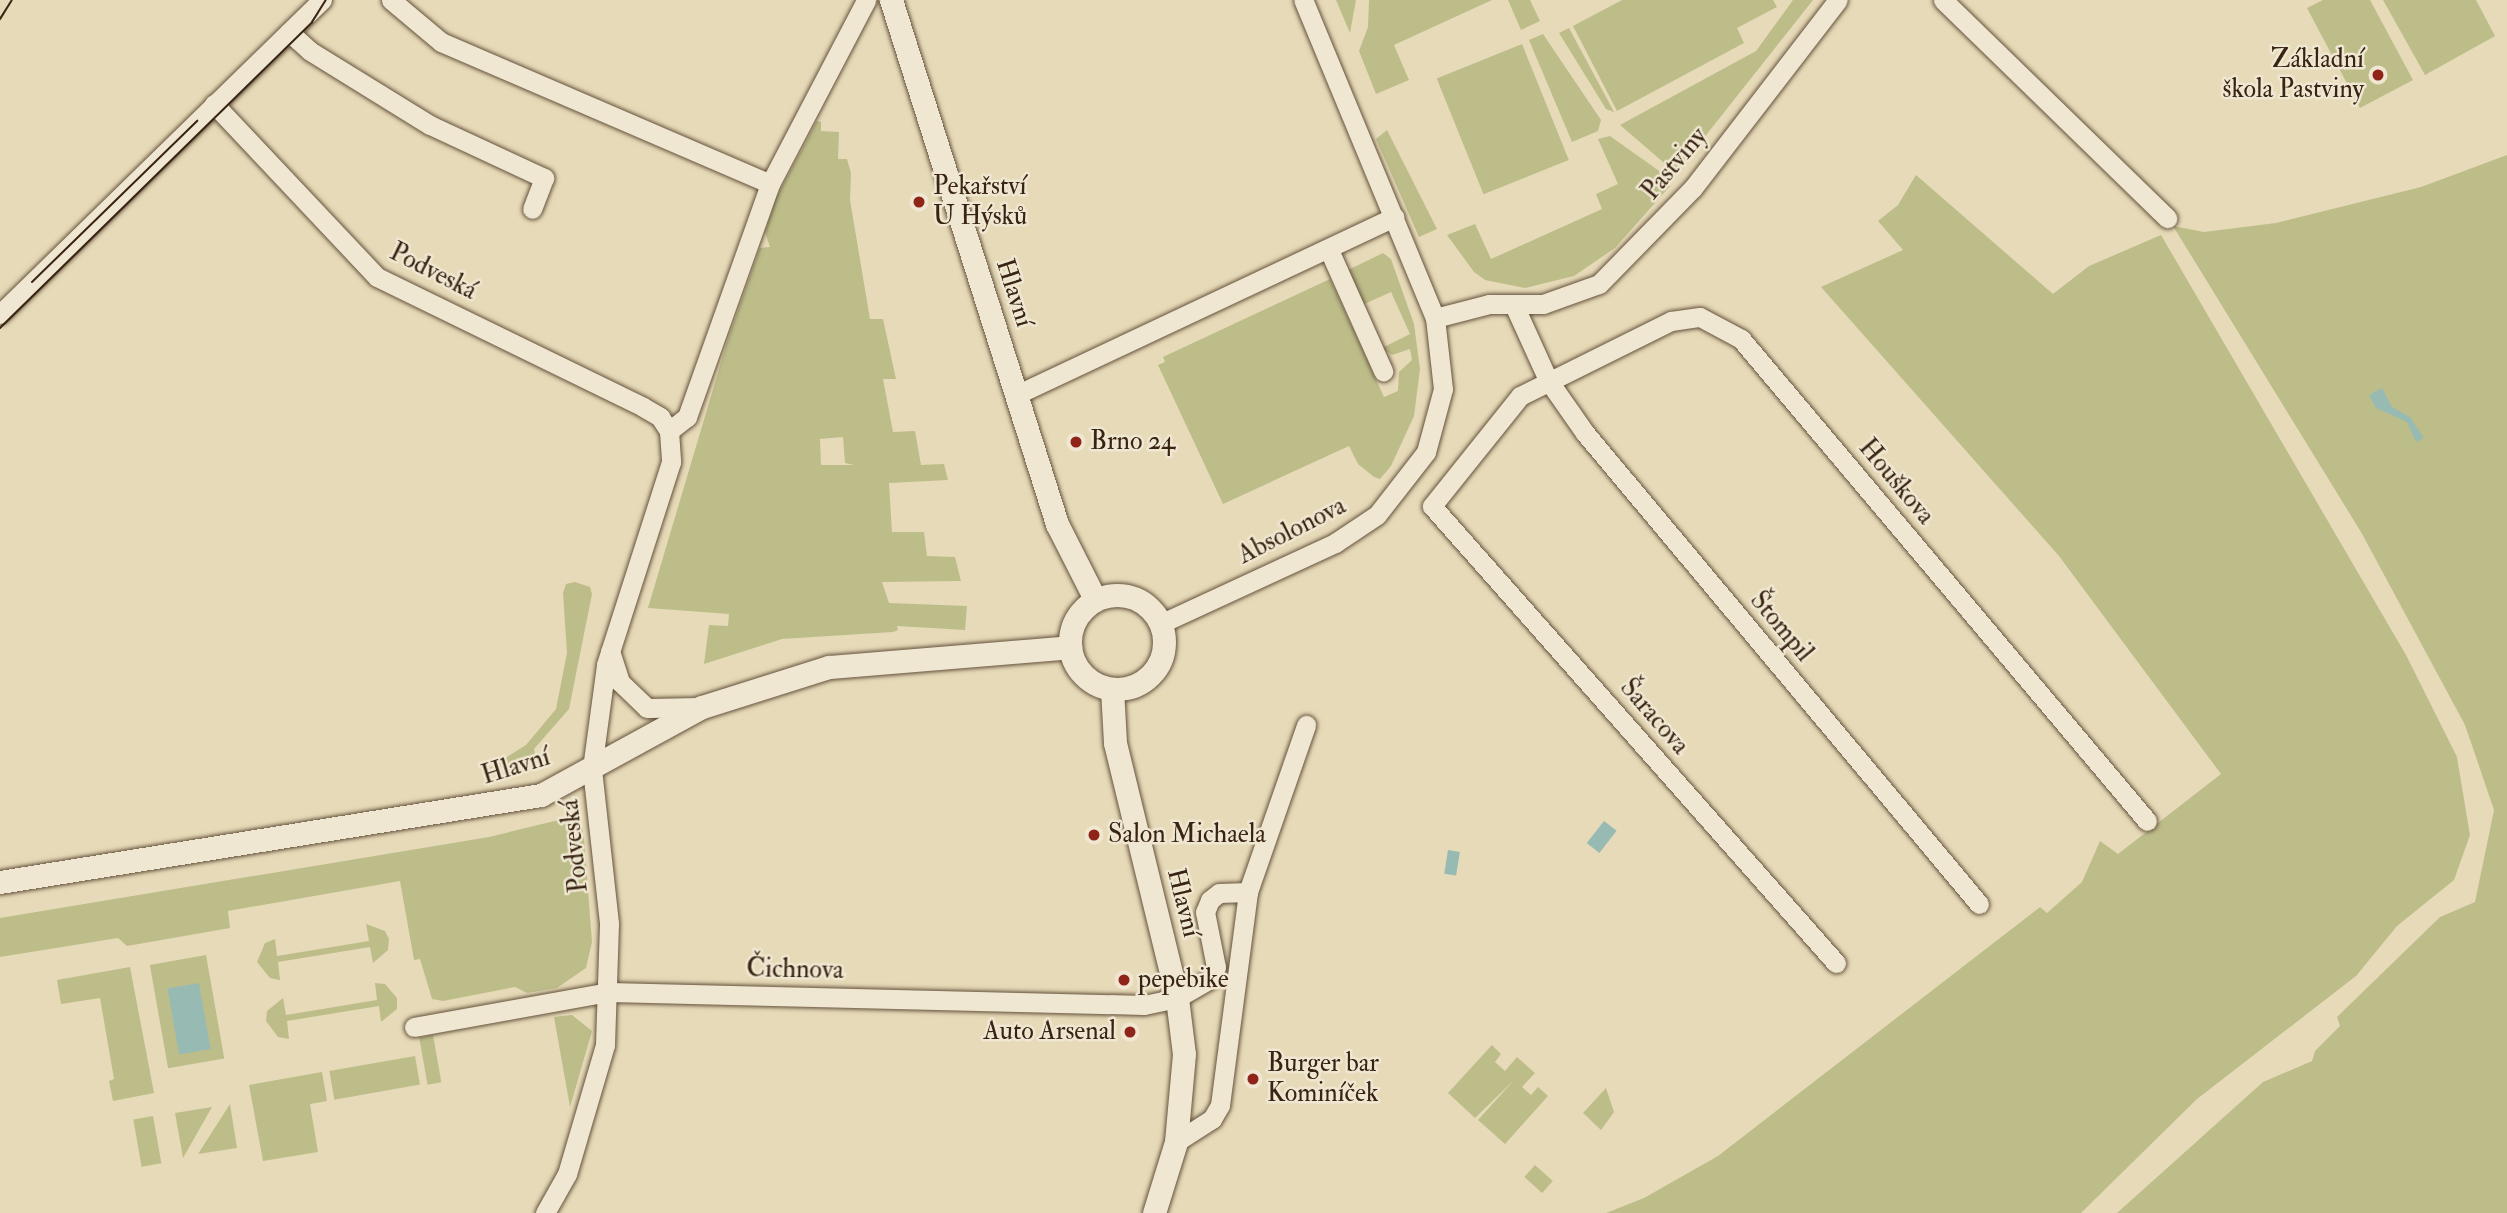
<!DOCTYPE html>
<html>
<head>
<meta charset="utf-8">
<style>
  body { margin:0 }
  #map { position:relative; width:2507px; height:1213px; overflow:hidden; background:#e7dab8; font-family:"IM FELL Double Pica",serif }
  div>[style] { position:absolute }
  .green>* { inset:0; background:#bdbd8a; transform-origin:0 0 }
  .water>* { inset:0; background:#97bab3; transform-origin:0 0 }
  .roads { filter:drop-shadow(0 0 2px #64523c) drop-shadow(0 0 2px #64523c) }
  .minor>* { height:19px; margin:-9.5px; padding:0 9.5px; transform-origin:9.5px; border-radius:9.5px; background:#efe7d1 }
  .tertiary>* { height:23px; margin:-11.5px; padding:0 11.5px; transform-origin:11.5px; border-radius:11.5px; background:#efe7d1 }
  .tertiary>.ring { margin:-11.5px; padding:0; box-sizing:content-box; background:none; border:23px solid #efe7d1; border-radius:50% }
  .tram>* { height:2px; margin:-1px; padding:0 1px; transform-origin:1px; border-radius:1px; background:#392413 }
  .dots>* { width:19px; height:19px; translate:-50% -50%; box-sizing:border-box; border:4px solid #efe7d1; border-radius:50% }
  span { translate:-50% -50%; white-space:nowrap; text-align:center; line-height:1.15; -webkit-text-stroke:5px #efe7d1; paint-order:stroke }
  .poi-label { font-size:26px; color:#392413 }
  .right { translate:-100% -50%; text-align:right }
  .left { translate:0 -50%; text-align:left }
  .street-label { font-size:26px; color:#392413 }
</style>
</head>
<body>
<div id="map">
  <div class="green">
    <div style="clip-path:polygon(1336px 0,1356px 0,1350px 33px)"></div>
    <div style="clip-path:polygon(1369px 0,1492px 0,1394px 45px,1409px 80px,1376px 94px,1359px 51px,1368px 27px)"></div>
    <div style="clip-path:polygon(1508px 0,1530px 0,1540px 21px,1521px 30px)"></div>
    <div style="clip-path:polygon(1622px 0,1773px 0,1777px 7px,1737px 28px,1744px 43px,1617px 111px,1573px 26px)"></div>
    <div style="clip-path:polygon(1793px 0,1813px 0,1680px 168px,1670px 168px,1620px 125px,1756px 51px)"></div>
    <div style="clip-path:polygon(2323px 0,2370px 0,2413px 80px,2360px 108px,2307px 8px)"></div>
    <div style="clip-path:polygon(2383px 0,2476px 0,2495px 36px,2425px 75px)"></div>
    <div style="clip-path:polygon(1569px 28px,1614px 112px,1606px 109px,1559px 33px)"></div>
    <div style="clip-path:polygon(1543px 34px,1601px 120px,1598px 131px,1572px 142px,1529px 40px)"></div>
    <div style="left:1522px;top:44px;width:125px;height:92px;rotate:68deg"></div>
    <div style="clip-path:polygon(evenodd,817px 121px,821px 122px,821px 131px,839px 132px,838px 159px,847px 159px,851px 173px,850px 200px,870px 319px,883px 319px,896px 379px,883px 379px,893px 432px,915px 431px,921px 465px,944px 464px,948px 480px,889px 483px,892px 532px,924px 532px,927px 556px,955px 557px,961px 581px,882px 582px,889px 603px,967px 606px,965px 630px,897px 626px,898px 630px,893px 632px,782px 639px,704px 664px,709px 625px,728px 626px,729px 614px,648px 608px,728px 339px,760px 248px,770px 247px,765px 232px,776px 198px,817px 121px,843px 437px,845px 463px,854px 465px,821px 465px,820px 439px,843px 437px)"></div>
    <div style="clip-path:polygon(1387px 130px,1437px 229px,1419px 237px,1376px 139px)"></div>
    <div style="clip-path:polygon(1610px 136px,1662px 173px,1670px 186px,1615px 248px,1574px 276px,1525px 288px,1485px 280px,1474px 272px,1447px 235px,1475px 224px,1491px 259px,1602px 209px,1596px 194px,1618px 184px,1598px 139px)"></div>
    <div style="clip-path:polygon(2507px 155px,2507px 1213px,2117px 1213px,2263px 1082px,2312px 1061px,2315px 1051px,2340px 1026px,2337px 1017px,2440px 917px,2475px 902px,2494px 810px,2465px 725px,2361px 532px,2173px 226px,2204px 232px,2276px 223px,2421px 187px)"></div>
    <div style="clip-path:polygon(1916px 175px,2053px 294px,2089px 266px,2161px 235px,2406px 655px,2457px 757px,2470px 835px,2454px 880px,2397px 926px,2356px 976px,2197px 1099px,2081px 1213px,1606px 1213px,1644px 1198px,1718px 1156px,2040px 907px,2047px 913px,2082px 882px,2100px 841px,2118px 854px,2221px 774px,2059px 556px,1821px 287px,1903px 250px,1878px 221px,1898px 205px)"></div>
    <div style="clip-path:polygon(1383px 253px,1391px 259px,1414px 324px,1420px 369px,1414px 416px,1391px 466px,1380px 479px,1374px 477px,1358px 464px,1349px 446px,1223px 504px,1158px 365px,1165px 362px,1163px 357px,1330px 279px,1384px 397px,1398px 391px,1399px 372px,1412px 360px,1410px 349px,1392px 355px,1382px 348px,1410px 334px,1391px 292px,1360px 306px,1344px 272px)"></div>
    <div style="clip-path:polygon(575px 582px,590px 587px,592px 594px,569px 709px,534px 749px,536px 760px,488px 769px,526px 745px,556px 709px,567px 653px,563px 593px,566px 584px)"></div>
    <div style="clip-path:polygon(571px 817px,582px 826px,584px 838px,592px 942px,586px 968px,557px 988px,527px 993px,515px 987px,443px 1001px,432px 999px,420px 959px,414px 960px,400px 881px,228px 911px,230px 928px,127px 946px,118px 938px,0 957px,0 918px,489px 837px)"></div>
    <div style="clip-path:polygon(366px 924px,385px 931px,389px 939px,388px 950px,373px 963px,370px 947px,278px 962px,280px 980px,270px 978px,257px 962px,265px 943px,275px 939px,277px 956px,369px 941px)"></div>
    <div style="left:206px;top:955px;width:105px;height:57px;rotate:80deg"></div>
    <div style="clip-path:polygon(130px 967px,154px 1093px,113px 1101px,109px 1081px,114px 1079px,100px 998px,61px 1004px,57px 980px)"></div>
    <div style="clip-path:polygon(375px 983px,385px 984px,397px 998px,397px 1009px,381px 1022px,379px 1006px,287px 1021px,289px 1039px,278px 1037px,266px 1021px,267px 1011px,283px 998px,286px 1015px,377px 1000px)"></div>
    <div style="clip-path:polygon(572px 1015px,592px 1031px,570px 1107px,554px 1017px)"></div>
    <div style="left:433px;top:1035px;width:48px;height:14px;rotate:80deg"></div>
    <div style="clip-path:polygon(1492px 1045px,1501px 1054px,1495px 1062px,1505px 1071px,1517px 1057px,1535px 1073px,1522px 1087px,1531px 1095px,1538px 1087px,1548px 1096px,1505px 1144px,1478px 1120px,1514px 1080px,1475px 1118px,1448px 1093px)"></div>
    <div style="left:415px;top:1056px;width:29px;height:87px;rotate:80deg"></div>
    <div style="clip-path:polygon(322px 1072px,327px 1101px,310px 1104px,318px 1152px,263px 1161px,249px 1085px)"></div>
    <div style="clip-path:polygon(1606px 1088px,1614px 1112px,1601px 1130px,1583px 1113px)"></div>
    <div style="clip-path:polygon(230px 1104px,237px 1148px,198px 1154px)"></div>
    <div style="clip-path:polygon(212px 1107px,183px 1158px,175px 1113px)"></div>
    <div style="left:153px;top:1116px;width:48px;height:20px;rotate:80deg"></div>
    <div style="left:1535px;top:1165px;width:24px;height:16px;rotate:42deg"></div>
  </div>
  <div class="water">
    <div style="clip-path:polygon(2382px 388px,2392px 407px,2410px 417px,2424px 438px,2416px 442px,2407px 422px,2376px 408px,2369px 395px)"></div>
    <div style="left:1604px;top:821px;width:16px;height:28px;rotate:38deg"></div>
    <div style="left:1448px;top:850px;width:12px;height:24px;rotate:9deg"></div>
    <div style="left:199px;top:983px;width:67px;height:32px;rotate:80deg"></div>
  </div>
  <div class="roads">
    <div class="minor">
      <div style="left:391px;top:0;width:65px;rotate:40deg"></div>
      <div style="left:441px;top:42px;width:358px;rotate:23.3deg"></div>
      <div style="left:1943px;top:0;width:313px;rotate:44.2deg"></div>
      <div style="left:289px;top:32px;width:28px;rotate:42deg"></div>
      <div style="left:310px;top:51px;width:141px;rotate:31.7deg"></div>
      <div style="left:430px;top:125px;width:126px;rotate:24.9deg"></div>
      <div style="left:544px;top:178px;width:33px;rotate:111deg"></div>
      <div style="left:214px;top:104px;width:238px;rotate:46.7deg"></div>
      <div style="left:377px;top:277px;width:296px;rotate:26deg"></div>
      <div style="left:643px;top:407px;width:20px;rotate:30deg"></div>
      <div style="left:660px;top:417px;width:17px;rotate:57deg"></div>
      <div style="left:669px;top:431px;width:31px;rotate:86deg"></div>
      <div style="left:671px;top:462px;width:213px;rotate:107.8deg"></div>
      <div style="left:606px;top:665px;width:105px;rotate:97.7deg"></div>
      <div style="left:592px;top:769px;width:156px;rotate:83.7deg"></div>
      <div style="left:609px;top:924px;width:121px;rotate:91.9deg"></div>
      <div style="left:605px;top:1045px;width:134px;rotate:106.4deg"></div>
      <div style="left:567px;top:1174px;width:45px;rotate:119.4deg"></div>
      <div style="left:1329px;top:250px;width:133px;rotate:65.9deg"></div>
      <div style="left:1514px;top:305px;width:82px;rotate:65.6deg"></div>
      <div style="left:1548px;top:380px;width:65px;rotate:55.1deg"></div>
      <div style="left:1585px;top:433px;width:614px;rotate:50.09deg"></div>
      <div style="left:0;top:314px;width:450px;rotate:-44.3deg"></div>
      <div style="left:1435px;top:318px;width:56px;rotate:-14.5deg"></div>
      <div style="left:1489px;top:304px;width:54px"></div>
      <div style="left:1543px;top:304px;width:59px;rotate:-19.7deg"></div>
      <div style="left:1599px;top:284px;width:134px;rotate:-45.6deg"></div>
      <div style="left:1693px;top:188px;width:237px;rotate:-52.4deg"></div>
      <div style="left:1018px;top:394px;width:416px;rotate:-25.2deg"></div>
      <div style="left:669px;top:431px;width:23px;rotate:-38deg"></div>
      <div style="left:687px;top:417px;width:247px;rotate:-70.4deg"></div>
      <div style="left:770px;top:184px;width:208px;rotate:-62.4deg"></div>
      <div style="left:1162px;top:623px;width:191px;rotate:-24.8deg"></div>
      <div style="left:1335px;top:543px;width:50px;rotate:-33.7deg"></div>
      <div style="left:1377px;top:515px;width:80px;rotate:-52.1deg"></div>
      <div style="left:1426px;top:452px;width:65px;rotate:-74.9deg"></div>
      <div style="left:1443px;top:389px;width:71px;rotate:-96.4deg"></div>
      <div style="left:1435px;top:318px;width:344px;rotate:-112.5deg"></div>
      <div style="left:610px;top:651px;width:33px;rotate:72deg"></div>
      <div style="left:620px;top:682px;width:37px;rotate:44deg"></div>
      <div style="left:647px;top:708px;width:54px;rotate:-1.1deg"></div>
      <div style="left:1836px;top:963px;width:610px;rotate:-131.48deg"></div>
      <div style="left:1432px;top:506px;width:141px;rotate:-51.3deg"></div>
      <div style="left:1520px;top:396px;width:169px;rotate:-26.4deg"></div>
      <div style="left:1671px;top:321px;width:29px;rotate:-8deg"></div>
      <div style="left:1700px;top:317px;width:47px;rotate:28.2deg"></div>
      <div style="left:1741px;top:339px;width:630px;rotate:49.89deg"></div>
      <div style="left:414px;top:1027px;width:198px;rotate:-10.2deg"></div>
      <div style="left:609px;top:992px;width:535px;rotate:1.39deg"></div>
      <div style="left:1144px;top:1005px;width:34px;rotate:-12deg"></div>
      <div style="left:1177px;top:998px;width:39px;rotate:-30deg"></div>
      <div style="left:1211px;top:978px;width:12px;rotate:-66deg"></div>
      <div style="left:1216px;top:967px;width:56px;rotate:-101.3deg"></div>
      <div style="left:1205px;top:912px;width:13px;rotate:-67deg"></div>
      <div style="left:1210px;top:900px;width:11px;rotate:-38deg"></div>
      <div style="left:1219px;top:893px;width:29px;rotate:-2deg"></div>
      <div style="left:1176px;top:1142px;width:43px;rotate:-32.6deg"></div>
      <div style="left:1212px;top:1119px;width:16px;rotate:-60deg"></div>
      <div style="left:1220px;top:1105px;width:215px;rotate:-82.5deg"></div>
      <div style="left:1248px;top:892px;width:177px;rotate:-70.8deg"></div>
    </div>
    <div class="tertiary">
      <div style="left:891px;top:0;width:550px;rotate:72.42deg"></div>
      <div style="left:1057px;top:524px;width:84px;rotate:63.1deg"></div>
      <div class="ring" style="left:1070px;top:595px;width:71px;height:71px"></div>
      <div style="left:1112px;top:689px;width:54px;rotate:86.8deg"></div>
      <div style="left:1115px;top:743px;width:262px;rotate:76.3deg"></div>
      <div style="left:1177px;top:998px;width:56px;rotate:82.9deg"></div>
      <div style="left:1184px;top:1054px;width:88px;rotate:95.2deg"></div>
      <div style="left:1176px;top:1142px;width:74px;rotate:107.2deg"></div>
      <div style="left:0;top:882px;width:548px;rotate:-9.14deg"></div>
      <div style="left:541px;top:795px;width:183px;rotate:-28.7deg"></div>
      <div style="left:702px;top:707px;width:133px;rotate:-17.5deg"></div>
      <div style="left:829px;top:667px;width:242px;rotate:-4.7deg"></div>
    </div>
  </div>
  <div class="tram">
    <div style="left:0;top:19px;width:22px;rotate:-58deg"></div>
    <div style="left:32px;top:282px;width:231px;rotate:-44.3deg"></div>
    <div style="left:0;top:328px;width:437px;rotate:-44.4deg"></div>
    <div style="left:312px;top:22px;width:26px;rotate:-58deg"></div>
  </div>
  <div class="dots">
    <div style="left:2378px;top:75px;background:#8f2418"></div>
    <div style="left:919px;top:202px;background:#8f2418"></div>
    <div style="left:1076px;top:442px;background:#8f2418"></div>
    <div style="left:1094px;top:835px;background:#8f2418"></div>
    <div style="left:1124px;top:980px;background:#8f2418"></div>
    <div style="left:1130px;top:1032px;background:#8f2418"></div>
    <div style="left:1253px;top:1079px;background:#8f2418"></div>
  </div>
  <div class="poi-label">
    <span class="right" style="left:2364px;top:75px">Základní<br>škola Pastviny</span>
    <span class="left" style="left:933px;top:202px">Pekařství<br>U Hýsků</span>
    <span class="left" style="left:1090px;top:442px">Brno 24</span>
    <span class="left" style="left:1108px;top:835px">Salon Michaela</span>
    <span class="left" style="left:1138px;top:980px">pepebike</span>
    <span class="right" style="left:1116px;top:1032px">Auto Arsenal</span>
    <span class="left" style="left:1267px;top:1079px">Burger bar<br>Kominíček</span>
  </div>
  <div class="street-label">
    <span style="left:1675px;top:164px;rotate:-50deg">Pastviny</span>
    <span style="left:433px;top:272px;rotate:27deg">Podveská</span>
    <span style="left:1014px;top:293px;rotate:72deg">Hlavní</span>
    <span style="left:1896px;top:482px;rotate:50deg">Houškova</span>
    <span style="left:1292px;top:531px;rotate:-27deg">Absolonova</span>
    <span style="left:1781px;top:627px;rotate:50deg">Štompil</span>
    <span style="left:1654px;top:717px;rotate:49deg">Šaracova</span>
    <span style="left:516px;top:767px;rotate:-17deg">Hlavní</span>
    <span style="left:575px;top:846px;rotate:-96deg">Podveská</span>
    <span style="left:1183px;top:903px;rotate:76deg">Hlavní</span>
    <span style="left:795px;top:970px;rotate:1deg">Čichnova</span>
  </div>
</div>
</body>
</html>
